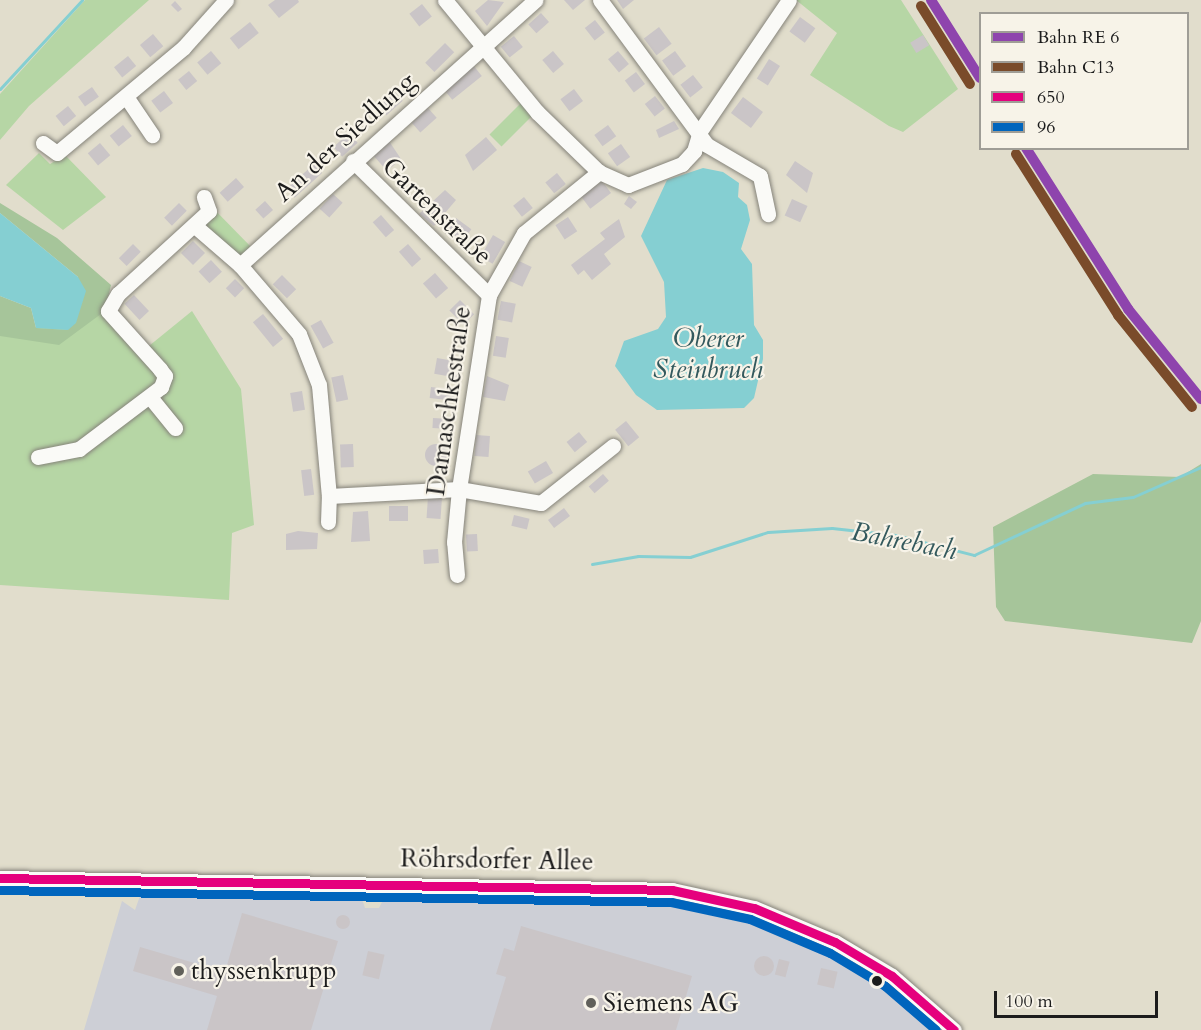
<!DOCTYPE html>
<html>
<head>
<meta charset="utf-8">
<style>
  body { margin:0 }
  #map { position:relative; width:1201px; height:1030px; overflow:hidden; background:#e1ddcc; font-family:Cardo,serif }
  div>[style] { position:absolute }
  .industrial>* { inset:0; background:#cdcfd6 }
  .green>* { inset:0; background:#b6d6a5; transform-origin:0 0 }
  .forest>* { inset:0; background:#a6c59a }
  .water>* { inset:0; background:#85cfd2 }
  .stream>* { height:3px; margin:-1.5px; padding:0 1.5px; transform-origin:1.5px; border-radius:1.5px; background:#85cfd2 }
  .building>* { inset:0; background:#cac5c7; transform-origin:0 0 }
  .round { border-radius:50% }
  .roads { filter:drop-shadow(0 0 2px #85837a) drop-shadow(0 0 2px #85837a) }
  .minor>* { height:15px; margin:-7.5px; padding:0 7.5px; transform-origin:7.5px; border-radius:7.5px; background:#fafaf7 }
  .bus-1>* { height:9px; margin:-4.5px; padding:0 4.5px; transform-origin:4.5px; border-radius:4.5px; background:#e5007d }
  .bus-2>* { height:9px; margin:-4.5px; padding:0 4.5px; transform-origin:4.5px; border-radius:4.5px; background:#0065bd }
  .rail-1>* { height:10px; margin:-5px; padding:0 5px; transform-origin:5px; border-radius:5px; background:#8e44ad }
  .rail-2>* { height:10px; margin:-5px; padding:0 5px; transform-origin:5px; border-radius:5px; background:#7a4b2a }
  .dots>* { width:16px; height:16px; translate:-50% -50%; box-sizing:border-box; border:3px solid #f7f3e8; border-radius:50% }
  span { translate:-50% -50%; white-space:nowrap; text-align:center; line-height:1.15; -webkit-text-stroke:4.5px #f7f3e8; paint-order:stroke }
  .street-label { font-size:26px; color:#1c1c1c }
  .poi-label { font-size:26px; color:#1c1c1c }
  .left { translate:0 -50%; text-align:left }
  .water-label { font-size:27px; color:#33595d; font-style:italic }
  .legend { position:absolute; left:979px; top:12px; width:210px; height:138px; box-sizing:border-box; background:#f7f3e8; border:2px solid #9f9d96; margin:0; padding:8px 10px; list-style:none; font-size:18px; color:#1c1c1c }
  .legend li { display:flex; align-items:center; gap:12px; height:30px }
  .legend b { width:30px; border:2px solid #9f9d96 }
  .scale { position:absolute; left:994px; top:991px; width:164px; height:27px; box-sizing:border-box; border:3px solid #1c1c1c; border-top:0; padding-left:8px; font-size:18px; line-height:21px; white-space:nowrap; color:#1c1c1c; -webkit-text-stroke:4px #f7f3e8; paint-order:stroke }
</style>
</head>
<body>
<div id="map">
  <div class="industrial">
    <div style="clip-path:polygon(141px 893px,361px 896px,365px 908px,379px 908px,385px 896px,670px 904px,717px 912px,809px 944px,878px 983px,929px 1030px,84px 1030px,122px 901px,135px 910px)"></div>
  </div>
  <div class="green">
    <div style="clip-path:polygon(85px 0,149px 0,29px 106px,0 140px,0 94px)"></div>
    <div style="clip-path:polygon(796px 0,901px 0,958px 89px,903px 132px,889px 126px,810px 75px,837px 33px)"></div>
    <div style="left:522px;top:102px;width:17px;height:46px;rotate:45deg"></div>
    <div style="clip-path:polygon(39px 153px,50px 164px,65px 155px,106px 197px,63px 230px,6px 185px)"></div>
    <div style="clip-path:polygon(209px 204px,255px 251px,240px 265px,203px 229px)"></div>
    <div style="clip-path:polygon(105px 311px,144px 350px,192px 311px,241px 389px,254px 525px,232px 533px,229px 600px,0 585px,0 336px)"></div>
  </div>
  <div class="forest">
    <div style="clip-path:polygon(0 203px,57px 238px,111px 285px,105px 311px,59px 345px,0 336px,0 296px,31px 308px,36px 328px,68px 330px,78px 277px,0 213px)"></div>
    <div style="clip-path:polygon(1201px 464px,1201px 621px,1192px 643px,1005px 621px,996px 607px,993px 527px,1093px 474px,1180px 477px)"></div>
  </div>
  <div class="water">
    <div style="clip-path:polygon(703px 168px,723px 172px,739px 183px,738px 197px,747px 205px,750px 220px,741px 249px,752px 264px,754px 325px,763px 340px,763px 359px,754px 398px,744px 408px,657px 410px,636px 395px,615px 366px,624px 341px,658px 329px,666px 317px,664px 282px,641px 236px,667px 180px)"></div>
    <div style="clip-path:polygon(0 213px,78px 277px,86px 291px,76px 323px,68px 330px,36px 328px,31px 308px,0 296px)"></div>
  </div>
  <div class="stream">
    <div style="left:0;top:89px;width:121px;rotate:-47.3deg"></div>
    <div style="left:592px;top:564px;width:47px;rotate:-9.9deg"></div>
    <div style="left:638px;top:556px;width:52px;rotate:1.1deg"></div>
    <div style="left:690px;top:557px;width:82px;rotate:-17.8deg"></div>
    <div style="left:768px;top:532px;width:64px;rotate:-3.6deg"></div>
    <div style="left:832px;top:528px;width:64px;rotate:6.2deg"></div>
    <div style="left:896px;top:535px;width:81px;rotate:14.4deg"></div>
    <div style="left:974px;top:555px;width:123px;rotate:-25.1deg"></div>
    <div style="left:1085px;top:503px;width:48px;rotate:-7.1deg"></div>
    <div style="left:1133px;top:497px;width:74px;rotate:-23.8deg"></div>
  </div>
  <div class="building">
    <div style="clip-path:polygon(275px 0,298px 0,299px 2px,279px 18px,268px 5px)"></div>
    <div style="clip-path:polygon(488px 0,504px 2px,487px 26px,475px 11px)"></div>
    <div style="clip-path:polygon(564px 0,585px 0,573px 10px)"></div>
    <div style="clip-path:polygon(617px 0,634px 0,623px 9px)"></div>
    <div style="clip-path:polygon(175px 1px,182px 9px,178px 12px,171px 5px)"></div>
    <div style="left:422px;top:4px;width:16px;height:16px;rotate:52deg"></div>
    <div style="left:541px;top:13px;width:12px;height:17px;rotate:48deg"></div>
    <div style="left:800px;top:17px;width:19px;height:18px;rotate:36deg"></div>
    <div style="left:595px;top:20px;width:16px;height:13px;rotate:52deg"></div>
    <div style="left:250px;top:22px;width:14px;height:26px;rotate:51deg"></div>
    <div style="left:659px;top:27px;width:21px;height:19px;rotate:53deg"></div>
    <div style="left:153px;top:34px;width:16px;height:17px;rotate:50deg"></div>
    <div style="left:923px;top:35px;width:12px;height:15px;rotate:59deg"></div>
    <div style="left:514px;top:36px;width:14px;height:17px;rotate:51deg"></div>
    <div style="left:445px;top:43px;width:13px;height:28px;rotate:45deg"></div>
    <div style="left:211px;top:51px;width:16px;height:18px;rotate:50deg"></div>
    <div style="left:553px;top:51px;width:17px;height:14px;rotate:50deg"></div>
    <div style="left:618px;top:51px;width:17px;height:13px;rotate:50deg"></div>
    <div style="left:675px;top:51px;width:19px;height:16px;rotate:54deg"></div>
    <div style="left:128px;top:56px;width:13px;height:18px;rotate:51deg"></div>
    <div style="left:769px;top:59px;width:13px;height:23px;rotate:32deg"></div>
    <div style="left:473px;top:65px;width:14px;height:38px;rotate:51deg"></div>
    <div style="left:189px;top:71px;width:13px;height:14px;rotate:51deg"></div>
    <div style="left:636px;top:72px;width:15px;height:14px;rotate:53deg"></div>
    <div style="left:693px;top:75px;width:16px;height:16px;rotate:52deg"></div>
    <div style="left:92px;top:87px;width:12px;height:17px;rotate:55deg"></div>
    <div style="left:574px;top:89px;width:15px;height:17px;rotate:53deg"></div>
    <div style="left:164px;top:91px;width:15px;height:16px;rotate:53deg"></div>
    <div style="left:394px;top:91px;width:13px;height:22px;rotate:48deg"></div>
    <div style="left:655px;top:96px;width:16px;height:13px;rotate:52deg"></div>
    <div style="left:743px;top:97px;width:25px;height:20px;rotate:37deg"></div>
    <div style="left:68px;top:106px;width:13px;height:16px;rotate:51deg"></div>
    <div style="left:428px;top:108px;width:13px;height:22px;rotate:48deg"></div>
    <div style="clip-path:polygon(674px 121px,679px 129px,659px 138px,656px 130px)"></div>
    <div style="left:123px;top:125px;width:14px;height:17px;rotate:51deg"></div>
    <div style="left:608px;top:125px;width:14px;height:17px;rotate:54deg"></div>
    <div style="left:349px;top:133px;width:13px;height:21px;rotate:48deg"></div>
    <div style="clip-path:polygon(486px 137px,497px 150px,473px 171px,465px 155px)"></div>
    <div style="clip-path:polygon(389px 141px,401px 159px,387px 171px,373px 155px)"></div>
    <div style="left:100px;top:143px;width:16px;height:16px;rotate:50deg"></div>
    <div style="left:621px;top:144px;width:16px;height:16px;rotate:55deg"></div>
    <div style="clip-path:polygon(795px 161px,813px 173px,807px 193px,786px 175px)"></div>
    <div style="left:314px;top:164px;width:12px;height:37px;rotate:48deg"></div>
    <div style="left:557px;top:173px;width:14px;height:15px;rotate:51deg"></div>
    <div style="left:236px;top:178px;width:12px;height:22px;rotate:48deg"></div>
    <div style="left:602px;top:181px;width:15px;height:26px;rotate:53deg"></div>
    <div style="clip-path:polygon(445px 190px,456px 200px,434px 226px,419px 214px)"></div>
    <div style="left:333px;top:194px;width:13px;height:20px;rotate:42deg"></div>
    <div style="clip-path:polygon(629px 196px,637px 202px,631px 209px,624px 204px)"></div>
    <div style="left:524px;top:197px;width:14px;height:14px;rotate:51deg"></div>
    <div style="left:792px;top:199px;width:17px;height:18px;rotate:24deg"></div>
    <div style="left:265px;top:201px;width:12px;height:13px;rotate:48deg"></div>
    <div style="left:179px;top:203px;width:11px;height:21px;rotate:45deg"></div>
    <div style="left:381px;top:215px;width:20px;height:11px;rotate:49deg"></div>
    <div style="left:568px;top:217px;width:17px;height:15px;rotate:57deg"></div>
    <div style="left:456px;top:218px;width:19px;height:19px;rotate:36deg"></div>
    <div style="clip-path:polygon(619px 219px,625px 237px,604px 254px,611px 264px,592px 280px,584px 270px,578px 275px,571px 265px,605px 239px,600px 233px)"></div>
    <div style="left:493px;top:235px;width:14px;height:25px;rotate:30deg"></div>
    <div style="left:193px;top:241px;width:17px;height:17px;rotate:45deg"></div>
    <div style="left:133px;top:244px;width:11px;height:20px;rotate:45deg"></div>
    <div style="left:408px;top:244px;width:20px;height:12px;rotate:49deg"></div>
    <div style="left:211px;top:260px;width:16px;height:17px;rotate:47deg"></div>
    <div style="left:519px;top:261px;width:14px;height:22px;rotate:25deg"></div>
    <div style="left:435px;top:273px;width:20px;height:16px;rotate:49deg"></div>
    <div style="left:282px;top:275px;width:20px;height:13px;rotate:45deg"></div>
    <div style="left:235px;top:279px;width:13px;height:13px;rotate:45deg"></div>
    <div style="left:134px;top:295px;width:22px;height:13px;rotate:47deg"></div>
    <div style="left:460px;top:300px;width:20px;height:15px;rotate:45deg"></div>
    <div style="left:501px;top:301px;width:15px;height:19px;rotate:11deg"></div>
    <div style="left:263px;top:314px;width:32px;height:13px;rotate:51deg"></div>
    <div style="left:321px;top:320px;width:26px;height:12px;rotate:61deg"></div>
    <div style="left:496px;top:336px;width:13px;height:20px;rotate:9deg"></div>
    <div style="left:437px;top:358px;width:23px;height:16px;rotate:10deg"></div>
    <div style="left:343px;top:375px;width:25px;height:12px;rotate:78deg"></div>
    <div style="clip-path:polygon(487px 376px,509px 385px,505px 401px,483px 397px)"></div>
    <div style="left:431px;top:387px;width:24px;height:11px;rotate:7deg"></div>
    <div style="left:302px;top:391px;width:19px;height:12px;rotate:81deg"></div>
    <div style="left:433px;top:418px;width:17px;height:10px;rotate:3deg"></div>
    <div style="left:626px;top:421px;width:21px;height:14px;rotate:51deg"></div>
    <div style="left:579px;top:432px;width:13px;height:16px;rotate:51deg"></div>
    <div style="left:476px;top:435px;width:14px;height:21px;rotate:4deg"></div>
    <div style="left:353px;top:444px;width:23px;height:13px;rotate:88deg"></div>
    <div class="round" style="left:425px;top:444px;width:22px;height:22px"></div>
    <div style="left:546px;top:461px;width:14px;height:21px;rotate:60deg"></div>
    <div style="left:311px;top:469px;width:26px;height:10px;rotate:83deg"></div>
    <div style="left:603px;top:474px;width:9px;height:19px;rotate:49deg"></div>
    <div style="left:428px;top:497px;width:14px;height:21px;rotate:4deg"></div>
    <div style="left:408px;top:506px;width:15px;height:19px;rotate:90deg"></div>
    <div style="left:564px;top:508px;width:10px;height:20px;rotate:53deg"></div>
    <div style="clip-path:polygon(368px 511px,370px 541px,351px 542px,353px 512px)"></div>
    <div style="left:514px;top:515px;width:16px;height:11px;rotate:14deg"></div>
    <div style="clip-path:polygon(298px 531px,318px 533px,317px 549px,286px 550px,286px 534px)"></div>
    <div style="left:477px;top:534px;width:17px;height:11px;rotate:87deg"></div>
    <div style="left:438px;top:549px;width:14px;height:15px;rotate:86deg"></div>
    <div style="clip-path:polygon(242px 913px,338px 941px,311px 1030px,207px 1030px,217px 996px,133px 971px,140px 947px,225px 972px)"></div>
    <div class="round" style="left:336px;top:915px;width:14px;height:14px"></div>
    <div style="clip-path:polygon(521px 926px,692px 976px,676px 1030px,490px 1030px,506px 977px,496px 974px,504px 948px,514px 951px)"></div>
    <div style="left:368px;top:951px;width:17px;height:25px;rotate:13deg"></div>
    <div class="round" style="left:754px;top:956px;width:20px;height:20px"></div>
    <div style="left:779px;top:959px;width:11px;height:16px;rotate:15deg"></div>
    <div style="left:821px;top:968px;width:17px;height:17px;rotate:13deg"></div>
  </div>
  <div class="roads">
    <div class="minor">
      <div style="left:445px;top:0;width:145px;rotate:50.6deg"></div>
      <div style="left:537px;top:112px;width:86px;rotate:44.1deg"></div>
      <div style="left:599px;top:172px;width:32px;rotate:24deg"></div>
      <div style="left:628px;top:185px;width:58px;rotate:-21.3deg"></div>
      <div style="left:682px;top:164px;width:18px;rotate:-47deg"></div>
      <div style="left:694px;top:151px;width:21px;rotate:-73deg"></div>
      <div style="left:700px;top:131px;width:158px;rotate:-55.8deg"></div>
      <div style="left:600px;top:0;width:180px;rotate:53.6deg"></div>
      <div style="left:707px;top:145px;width:61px;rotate:30.3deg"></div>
      <div style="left:760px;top:176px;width:39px;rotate:78deg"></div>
      <div style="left:127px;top:98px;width:45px;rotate:56deg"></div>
      <div style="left:43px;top:143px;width:17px;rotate:36deg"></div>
      <div style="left:57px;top:153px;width:165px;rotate:-39.8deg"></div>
      <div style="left:184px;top:47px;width:63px;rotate:-48.2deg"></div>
      <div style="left:353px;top:161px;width:191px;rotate:44.6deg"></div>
      <div style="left:195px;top:226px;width:60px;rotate:40.9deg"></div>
      <div style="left:240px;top:265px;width:91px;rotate:49.5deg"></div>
      <div style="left:299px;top:334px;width:55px;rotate:68.6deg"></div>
      <div style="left:319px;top:385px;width:111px;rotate:84.9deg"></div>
      <div style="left:329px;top:496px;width:130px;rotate:-3.1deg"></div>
      <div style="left:459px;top:489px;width:83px;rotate:9.7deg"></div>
      <div style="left:541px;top:503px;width:92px;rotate:-38.4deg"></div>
      <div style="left:240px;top:265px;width:397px;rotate:-41.9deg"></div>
      <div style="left:150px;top:397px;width:40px;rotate:51deg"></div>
      <div style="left:38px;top:457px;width:42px;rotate:-11deg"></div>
      <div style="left:79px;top:449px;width:103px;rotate:-37.1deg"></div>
      <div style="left:161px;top:387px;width:12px;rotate:-70deg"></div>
      <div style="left:165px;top:376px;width:9px;rotate:-126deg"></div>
      <div style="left:160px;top:369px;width:78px;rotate:-131.9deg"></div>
      <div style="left:108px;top:311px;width:20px;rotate:-60deg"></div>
      <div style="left:118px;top:294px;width:123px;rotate:-42.4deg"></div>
      <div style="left:209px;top:211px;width:15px;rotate:-110deg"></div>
      <div style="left:328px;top:522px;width:26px;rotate:-88deg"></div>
      <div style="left:457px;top:575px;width:33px;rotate:-95deg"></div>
      <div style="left:454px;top:542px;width:53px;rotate:-84.6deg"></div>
      <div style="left:459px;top:489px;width:196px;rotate:-81.2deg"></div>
      <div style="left:489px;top:295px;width:71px;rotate:-60.6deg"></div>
      <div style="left:524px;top:233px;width:97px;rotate:-39.1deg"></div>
      <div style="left:0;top:878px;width:672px;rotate:1.02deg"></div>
      <div style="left:672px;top:890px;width:84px;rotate:12.4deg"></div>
      <div style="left:754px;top:908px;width:88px;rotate:22.8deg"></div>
      <div style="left:835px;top:942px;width:66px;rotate:30.8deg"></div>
      <div style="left:892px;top:976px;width:82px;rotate:41.1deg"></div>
    </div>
  </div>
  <div class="bus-1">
    <div style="left:0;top:878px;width:672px;rotate:1.02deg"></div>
    <div style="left:672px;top:890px;width:84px;rotate:12.4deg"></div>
    <div style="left:754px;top:908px;width:88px;rotate:22.8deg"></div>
    <div style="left:835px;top:942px;width:66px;rotate:30.8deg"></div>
    <div style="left:892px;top:976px;width:82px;rotate:41.1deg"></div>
  </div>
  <div class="bus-2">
    <div style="left:0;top:890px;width:671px;rotate:1.02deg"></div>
    <div style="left:671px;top:902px;width:81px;rotate:12.1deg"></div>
    <div style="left:750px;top:919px;width:87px;rotate:23deg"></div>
    <div style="left:830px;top:953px;width:64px;rotate:31deg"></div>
    <div style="left:885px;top:986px;width:67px;rotate:40.8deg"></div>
  </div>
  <div class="rail-1">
    <div style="left:931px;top:0;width:92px;rotate:57.9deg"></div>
    <div style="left:1026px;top:148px;width:191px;rotate:57.6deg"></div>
    <div style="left:1128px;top:309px;width:116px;rotate:51deg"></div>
  </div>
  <div class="rail-2">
    <div style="left:921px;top:6px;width:92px;rotate:57.9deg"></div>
    <div style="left:1016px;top:154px;width:191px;rotate:57.6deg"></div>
    <div style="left:1118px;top:315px;width:118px;rotate:51.2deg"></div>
  </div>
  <div class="dots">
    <div style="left:179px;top:971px;background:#61605a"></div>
    <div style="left:877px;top:981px;background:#1c1c1c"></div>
    <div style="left:591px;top:1003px;background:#61605a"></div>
  </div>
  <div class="street-label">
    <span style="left:345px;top:137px;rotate:-42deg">An der Siedlung</span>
    <span style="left:437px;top:211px;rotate:44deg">Gartenstraße</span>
    <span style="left:449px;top:401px;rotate:-82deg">Damaschkestraße</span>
    <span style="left:497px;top:860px;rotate:1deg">Röhrsdorfer Allee</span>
  </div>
  <div class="poi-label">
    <span class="left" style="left:191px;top:971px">thyssenkrupp</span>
    <span class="left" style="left:603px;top:1003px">Siemens AG</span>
  </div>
  <div class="water-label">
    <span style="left:708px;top:354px">Oberer<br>Steinbruch</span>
    <span style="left:904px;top:541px;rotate:11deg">Bahrebach</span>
  </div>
  <ul class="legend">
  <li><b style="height:8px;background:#8e44ad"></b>Bahn RE 6</li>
  <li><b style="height:8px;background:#7a4b2a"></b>Bahn C13</li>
  <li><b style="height:8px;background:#e5007d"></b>650</li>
  <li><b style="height:8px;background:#0065bd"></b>96</li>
  </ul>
  <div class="scale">100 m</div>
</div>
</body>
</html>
